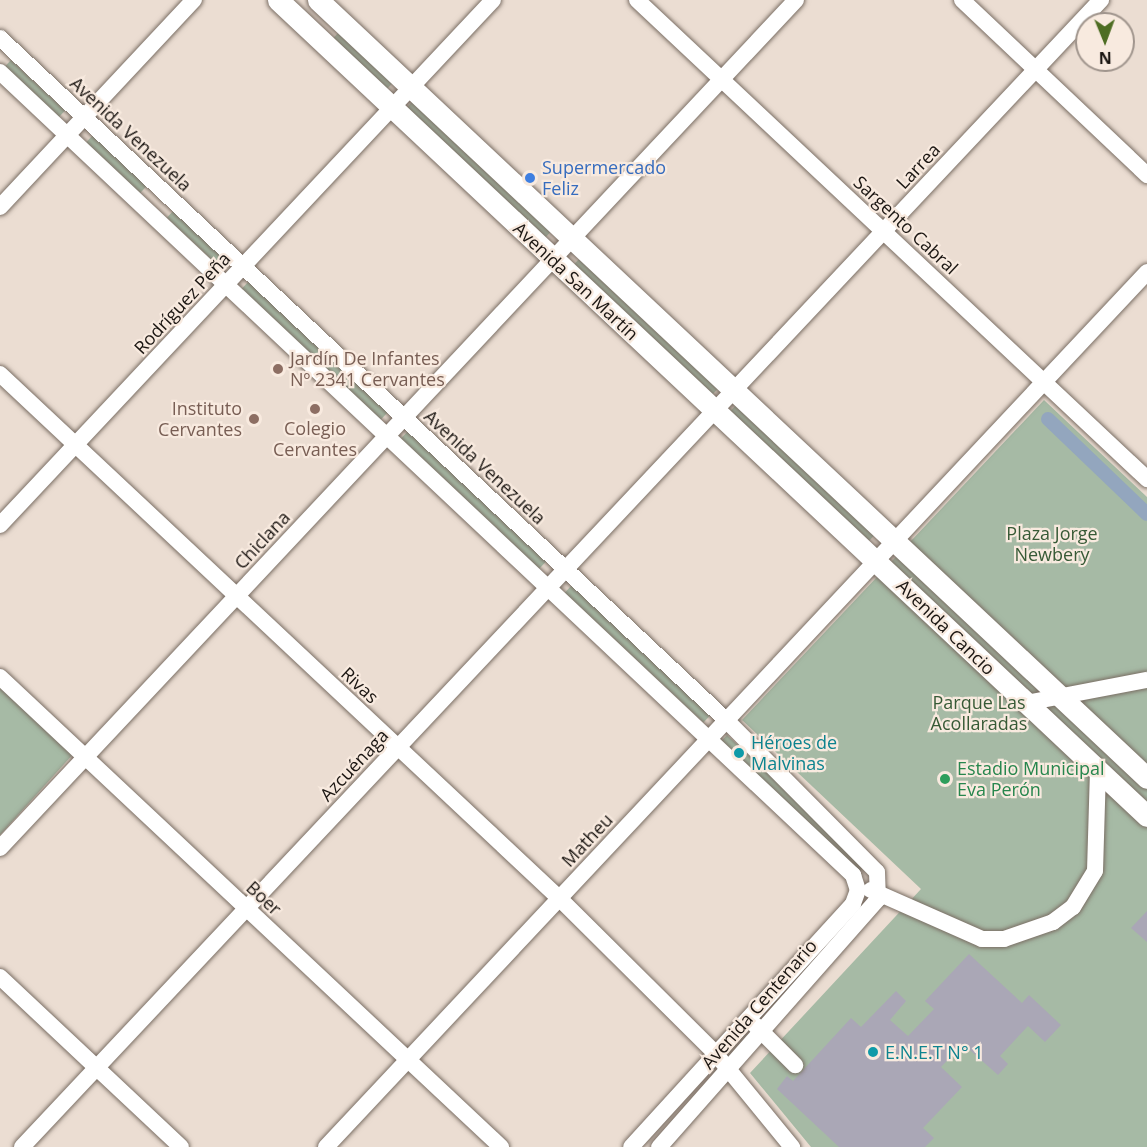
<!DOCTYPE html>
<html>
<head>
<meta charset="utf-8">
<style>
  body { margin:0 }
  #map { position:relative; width:1147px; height:1147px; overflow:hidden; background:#ebddd2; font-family:"Open Sans",sans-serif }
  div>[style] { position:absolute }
  .green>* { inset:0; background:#a6baa5; transform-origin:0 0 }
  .canal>* { height:14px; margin:-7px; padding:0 7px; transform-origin:7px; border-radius:7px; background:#93a6be }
  .building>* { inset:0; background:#aaa7b6 }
  .roads { filter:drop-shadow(0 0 2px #7a6e64) drop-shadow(0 0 2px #7a6e64) }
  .minor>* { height:16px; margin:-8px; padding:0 8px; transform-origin:8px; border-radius:8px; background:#fff }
  .major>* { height:21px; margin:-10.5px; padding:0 10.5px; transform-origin:10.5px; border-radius:10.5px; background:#fff }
  .dots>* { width:16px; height:16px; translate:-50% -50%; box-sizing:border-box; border:3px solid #f8eadf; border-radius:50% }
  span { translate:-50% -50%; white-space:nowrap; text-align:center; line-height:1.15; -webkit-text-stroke:4.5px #f8eadf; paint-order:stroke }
  .street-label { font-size:18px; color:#1b1612 }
  .shop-label { font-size:18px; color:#366cbe }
  .left { translate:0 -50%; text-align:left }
  .education-label { font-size:18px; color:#785e54 }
  .right { translate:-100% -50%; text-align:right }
  .park-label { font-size:18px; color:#375a36 }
  .culture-label { font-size:18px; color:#0d838f }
  .leisure-label { font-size:18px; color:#27864d }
  .north { position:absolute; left:1075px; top:12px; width:60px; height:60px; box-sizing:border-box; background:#f8eadf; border:2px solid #a0958d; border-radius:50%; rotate:179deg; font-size:16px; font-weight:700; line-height:24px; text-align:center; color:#1b1612 }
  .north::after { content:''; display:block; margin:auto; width:21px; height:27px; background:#4e6d23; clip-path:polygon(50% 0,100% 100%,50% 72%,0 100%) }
</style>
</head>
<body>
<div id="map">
  <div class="green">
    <div style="left:340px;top:31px;width:74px;height:12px;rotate:44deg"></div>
    <div style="left:11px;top:60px;width:74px;height:11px;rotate:43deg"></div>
    <div style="left:412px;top:102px;width:190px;height:11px;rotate:43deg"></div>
    <div style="left:94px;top:134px;width:74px;height:12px;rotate:43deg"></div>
    <div style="left:175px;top:209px;width:74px;height:12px;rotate:43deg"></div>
    <div style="left:580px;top:258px;width:190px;height:11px;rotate:43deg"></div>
    <div style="left:249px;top:281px;width:191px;height:12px;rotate:43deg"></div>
    <div style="clip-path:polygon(1044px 400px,1147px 497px,1147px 1147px,811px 1147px,750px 1073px,921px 889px,742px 720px)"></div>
    <div style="left:737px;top:404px;width:190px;height:12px;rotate:43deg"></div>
    <div style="left:408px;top:431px;width:190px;height:13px;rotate:43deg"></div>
    <div style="left:572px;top:585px;width:190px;height:11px;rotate:43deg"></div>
    <div style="clip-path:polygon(0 682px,75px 752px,0 835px)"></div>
    <div style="left:727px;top:735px;width:190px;height:11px;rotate:43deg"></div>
  </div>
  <div class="canal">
    <div style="left:1048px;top:419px;width:137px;rotate:43.8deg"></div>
  </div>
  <div class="building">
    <div style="clip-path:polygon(1147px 911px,1147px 942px,1131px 928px)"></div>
    <div style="clip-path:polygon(969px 954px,1022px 1003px,1029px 995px,1061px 1025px,1045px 1042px,1028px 1026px,1000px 1056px,1008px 1064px,998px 1075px,963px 1044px,941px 1067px,962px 1087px,923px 1128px,934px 1138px,925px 1147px,839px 1147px,777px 1089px,787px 1076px,793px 1081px,851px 1018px,861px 1027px,896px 991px,906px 1001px,890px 1020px,908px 1036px,934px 1009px,925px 1001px)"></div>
  </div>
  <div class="roads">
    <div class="minor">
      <div style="left:637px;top:0;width:700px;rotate:43.2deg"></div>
      <div style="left:962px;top:0;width:255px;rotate:43.4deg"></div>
      <div style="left:0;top:38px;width:996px;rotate:43.21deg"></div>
      <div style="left:726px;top:720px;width:214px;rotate:45.2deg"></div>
      <div style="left:877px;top:872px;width:27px;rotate:88deg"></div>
      <div style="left:878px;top:899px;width:331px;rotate:131.4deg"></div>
      <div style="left:0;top:72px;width:1172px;rotate:43.27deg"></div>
      <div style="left:853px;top:875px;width:16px;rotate:72deg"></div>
      <div style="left:858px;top:890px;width:15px;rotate:110deg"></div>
      <div style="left:853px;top:904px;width:329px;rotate:132.4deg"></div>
      <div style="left:0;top:207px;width:284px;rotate:-46.9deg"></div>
      <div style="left:0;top:374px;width:766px;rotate:43.15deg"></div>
      <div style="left:559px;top:898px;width:220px;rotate:44.8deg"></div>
      <div style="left:715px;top:1053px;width:122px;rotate:50.7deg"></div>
      <div style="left:0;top:525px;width:720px;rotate:-46.8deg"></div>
      <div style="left:0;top:677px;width:687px;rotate:43.17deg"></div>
      <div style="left:1026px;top:703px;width:123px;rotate:-10.8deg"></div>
      <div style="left:0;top:848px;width:1163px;rotate:-46.81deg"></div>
      <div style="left:871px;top:890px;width:121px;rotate:23.8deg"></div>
      <div style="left:982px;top:939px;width:22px"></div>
      <div style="left:1004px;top:939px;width:52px;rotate:-19.1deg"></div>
      <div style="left:1053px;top:922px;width:25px;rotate:-37deg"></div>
      <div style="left:1073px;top:907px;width:42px;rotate:-58.6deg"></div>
      <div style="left:1095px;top:871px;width:102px;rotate:-88.3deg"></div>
      <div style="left:0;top:977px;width:248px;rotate:43.2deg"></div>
      <div style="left:755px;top:1025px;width:57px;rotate:45deg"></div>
      <div style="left:22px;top:1147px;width:1575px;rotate:-46.75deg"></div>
      <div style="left:326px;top:1147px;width:1200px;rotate:-46.82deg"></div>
    </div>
    <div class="major">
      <div style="left:278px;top:0;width:1192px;rotate:43.2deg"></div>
      <div style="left:318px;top:0;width:1137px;rotate:43.18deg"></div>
    </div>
  </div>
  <div class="dots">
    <div style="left:530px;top:178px;background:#3f7fe0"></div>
    <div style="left:278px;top:369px;background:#8d6e63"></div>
    <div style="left:315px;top:409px;background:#8d6e63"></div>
    <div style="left:254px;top:419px;background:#8d6e63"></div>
    <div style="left:739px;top:753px;background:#0f9aa8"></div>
    <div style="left:945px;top:779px;background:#2e9e5b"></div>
    <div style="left:873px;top:1052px;background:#0f9aa8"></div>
  </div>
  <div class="street-label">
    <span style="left:131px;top:134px;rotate:43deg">Avenida Venezuela</span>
    <span style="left:918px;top:166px;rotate:-47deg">Larrea</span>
    <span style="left:906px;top:225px;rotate:43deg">Sargento Cabral</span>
    <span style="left:576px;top:281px;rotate:43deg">Avenida San Martín</span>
    <span style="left:182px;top:303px;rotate:-47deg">Rodríguez Peña</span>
    <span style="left:485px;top:467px;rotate:43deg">Avenida Venezuela</span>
    <span style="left:262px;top:540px;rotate:-47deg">Chiclana</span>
    <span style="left:946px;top:627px;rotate:44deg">Avenida Cancio</span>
    <span style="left:360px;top:685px;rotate:43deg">Rivas</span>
    <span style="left:354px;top:765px;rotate:-47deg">Azcuénaga</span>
    <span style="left:587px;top:840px;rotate:-47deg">Matheu</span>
    <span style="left:264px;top:898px;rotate:43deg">Boer</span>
    <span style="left:759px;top:1004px;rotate:-49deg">Avenida Centenario</span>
  </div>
  <div class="shop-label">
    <span class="left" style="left:542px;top:178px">Supermercado<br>Feliz</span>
  </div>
  <div class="education-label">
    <span class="left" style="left:290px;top:369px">Jardín De Infantes<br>Nº 2341 Cervantes</span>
    <span class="right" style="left:242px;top:419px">Instituto<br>Cervantes</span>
    <span style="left:315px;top:439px">Colegio<br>Cervantes</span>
  </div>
  <div class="park-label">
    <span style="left:1052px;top:544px">Plaza Jorge<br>Newbery</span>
    <span style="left:979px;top:713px">Parque Las<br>Acollaradas</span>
  </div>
  <div class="culture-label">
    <span class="left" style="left:751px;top:753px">Héroes de<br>Malvinas</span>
    <span class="left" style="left:885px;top:1052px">E.N.E.T N° 1</span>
  </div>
  <div class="leisure-label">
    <span class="left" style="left:957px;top:779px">Estadio Municipal<br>Eva Perón</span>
  </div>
  <div class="north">N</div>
</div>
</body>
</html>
